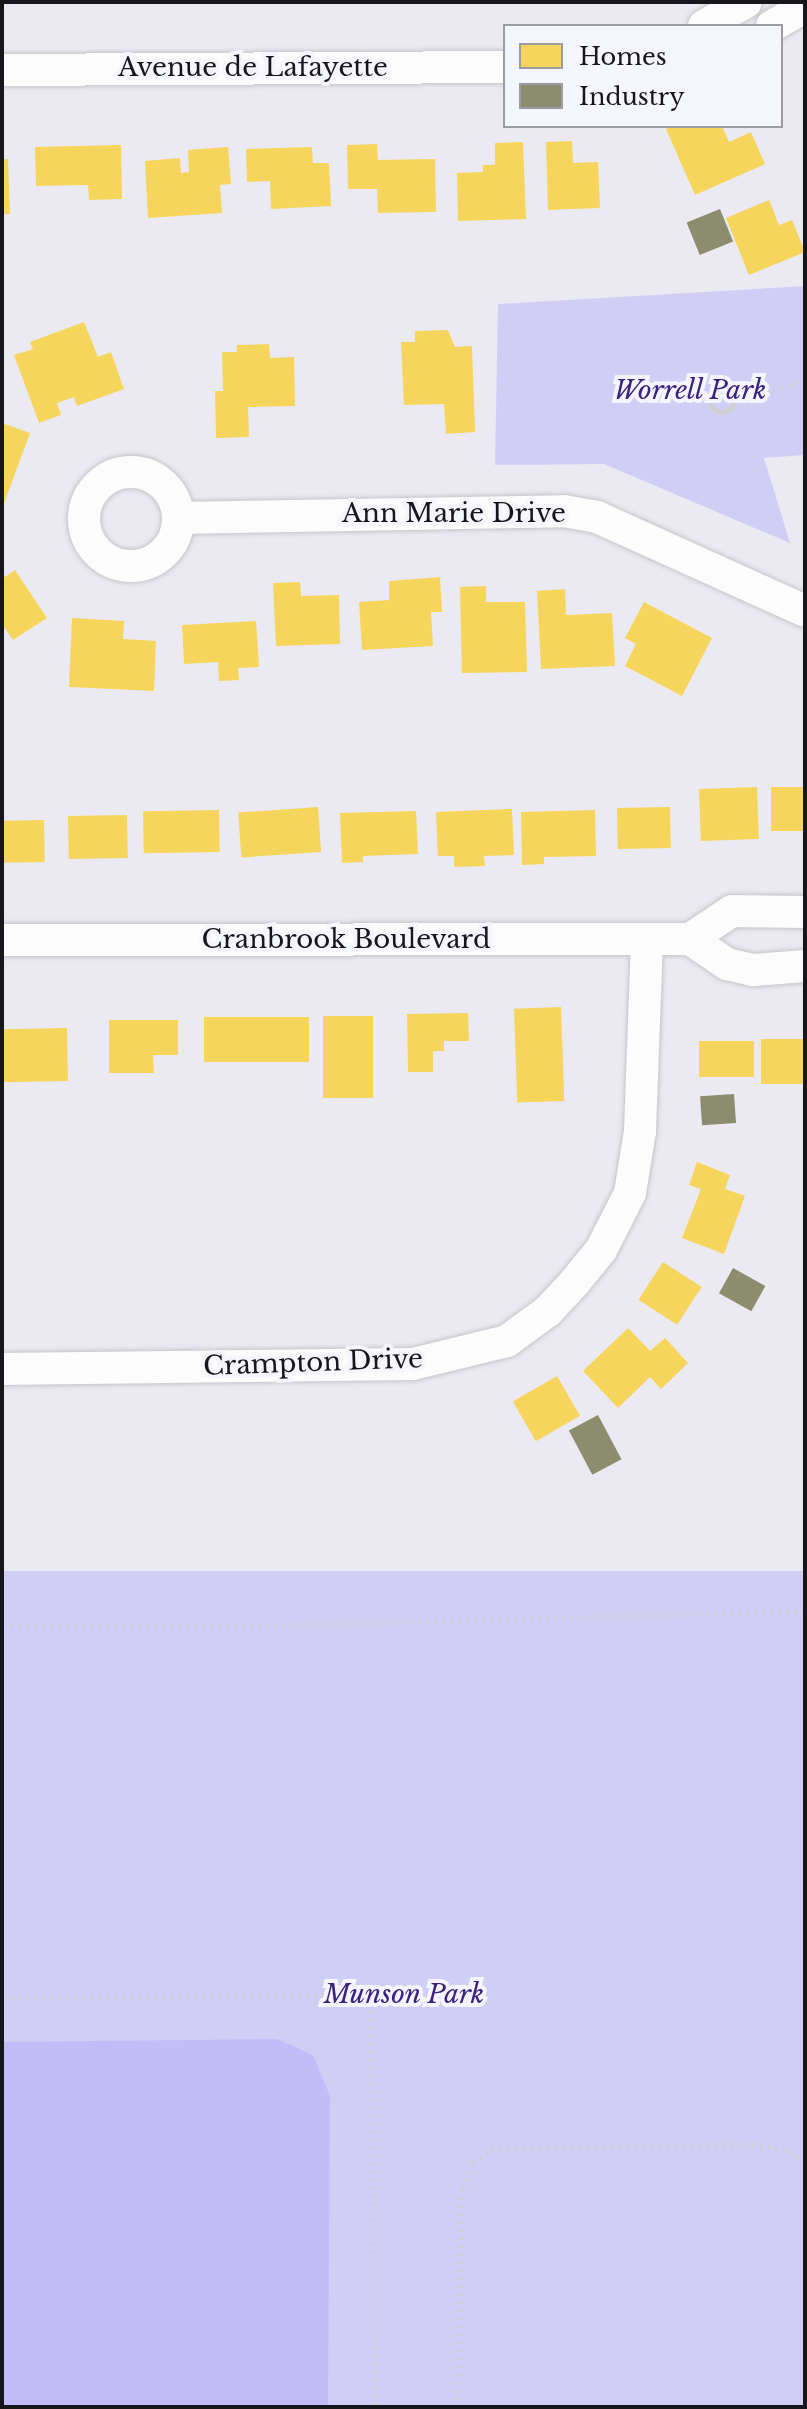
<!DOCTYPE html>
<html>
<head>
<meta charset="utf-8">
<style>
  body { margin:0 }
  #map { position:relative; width:807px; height:2409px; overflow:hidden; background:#ebeaf2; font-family:"Libre Baskerville",serif }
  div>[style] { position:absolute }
  .green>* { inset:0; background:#d1cef5; transform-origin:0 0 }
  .water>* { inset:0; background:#c2bcf9 }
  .homes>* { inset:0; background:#f6d55c; transform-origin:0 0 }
  .industry>* { inset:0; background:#8c8c6e; transform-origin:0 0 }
  .path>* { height:5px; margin-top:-2.5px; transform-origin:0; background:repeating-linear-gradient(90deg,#cfcfd1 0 2px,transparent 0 8px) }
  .path>.ring { margin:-2.5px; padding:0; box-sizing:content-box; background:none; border:5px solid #cfcfd1; border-radius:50% }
  .roads { filter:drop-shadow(0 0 2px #c5c5ca) drop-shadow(0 0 2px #c5c5ca) }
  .street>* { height:32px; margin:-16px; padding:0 16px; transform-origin:16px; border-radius:16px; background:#fcfcfd }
  .street>.ring { margin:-16px; padding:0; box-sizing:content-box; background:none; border:32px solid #fcfcfd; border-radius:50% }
  span { translate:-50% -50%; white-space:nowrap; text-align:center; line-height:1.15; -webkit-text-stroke:8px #f5f5fe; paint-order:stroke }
  .street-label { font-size:26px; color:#16161b }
  .park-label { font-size:26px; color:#3b2280; font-style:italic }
  .frame { position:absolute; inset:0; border:4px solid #16161b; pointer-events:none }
  .legend { position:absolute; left:503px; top:24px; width:280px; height:104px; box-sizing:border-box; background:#f5f5fe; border:2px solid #9c9ca3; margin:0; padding:10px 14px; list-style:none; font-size:24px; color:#16161b }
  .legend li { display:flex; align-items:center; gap:16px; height:40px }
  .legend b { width:40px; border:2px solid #9c9ca3 }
</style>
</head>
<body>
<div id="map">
  <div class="green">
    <div style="clip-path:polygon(805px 286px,805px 455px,764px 458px,790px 543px,604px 464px,495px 465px,498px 304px)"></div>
    <div style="left:805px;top:1571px;width:836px;height:803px;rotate:90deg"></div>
  </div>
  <div class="water">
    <div style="clip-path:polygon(277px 2039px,313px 2055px,330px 2096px,328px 2407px,2px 2407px,2px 2042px)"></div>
  </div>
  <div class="homes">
    <div style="clip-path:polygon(673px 126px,722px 126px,729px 142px,751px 132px,765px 164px,695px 195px,666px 129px)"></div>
    <div style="clip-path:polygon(572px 141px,573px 163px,598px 162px,600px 208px,548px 210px,546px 142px)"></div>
    <div style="clip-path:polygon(523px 142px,526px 219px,458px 221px,457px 173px,483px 172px,483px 165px,495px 165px,495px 143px)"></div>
    <div style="clip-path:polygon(377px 144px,378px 160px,435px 159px,436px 212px,378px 213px,377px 189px,348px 189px,347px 145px)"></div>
    <div style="clip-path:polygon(121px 145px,122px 199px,89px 200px,88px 185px,36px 186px,35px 147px)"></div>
    <div style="clip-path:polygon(228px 147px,231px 184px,220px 185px,222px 213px,148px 218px,145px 161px,180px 158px,181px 173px,189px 172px,188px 150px)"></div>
    <div style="clip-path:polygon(312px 147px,313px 163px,329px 163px,331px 206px,271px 209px,270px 181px,247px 182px,246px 149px)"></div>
    <div style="clip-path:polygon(2px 159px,8px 159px,10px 214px,2px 214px)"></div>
    <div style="clip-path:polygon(769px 200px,779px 225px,792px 220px,805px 252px,749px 275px,726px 218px)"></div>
    <div style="clip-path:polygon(84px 322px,98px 357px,111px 352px,124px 389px,77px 406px,74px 397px,57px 403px,61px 415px,39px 423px,14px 355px,33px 349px,30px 342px)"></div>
    <div style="clip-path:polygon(448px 330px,455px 347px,472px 346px,475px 432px,446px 434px,444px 404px,404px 405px,401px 342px,415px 342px,415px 331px)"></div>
    <div style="clip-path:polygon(269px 344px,270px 358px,294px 357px,295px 406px,248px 407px,249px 437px,216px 438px,215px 391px,223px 391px,222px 352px,237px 352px,237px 345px)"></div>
    <div style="clip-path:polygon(2px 423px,30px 433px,2px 509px)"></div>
    <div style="clip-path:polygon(15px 570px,47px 618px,13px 640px,5px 628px,2px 630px,2px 573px,5px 577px)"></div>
    <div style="clip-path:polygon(440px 577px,442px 612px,431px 612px,433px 646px,362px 650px,359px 602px,389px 600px,389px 581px)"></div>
    <div style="clip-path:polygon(300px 582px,301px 596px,339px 595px,340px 644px,276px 646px,273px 583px)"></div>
    <div style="clip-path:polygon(486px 586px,486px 602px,525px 602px,527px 672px,462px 673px,460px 587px)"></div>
    <div style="clip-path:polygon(565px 589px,566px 615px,612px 613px,615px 666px,541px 669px,537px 591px)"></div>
    <div style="clip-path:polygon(644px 602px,712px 638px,682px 696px,625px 666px,636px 644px,625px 638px)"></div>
    <div style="clip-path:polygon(72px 618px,124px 621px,123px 639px,156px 641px,154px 691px,69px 687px)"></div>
    <div style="clip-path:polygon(256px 621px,259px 667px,238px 668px,239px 680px,219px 681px,218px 662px,184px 664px,182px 625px)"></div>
    <div style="left:757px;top:787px;width:52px;height:58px;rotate:88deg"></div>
    <div style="left:805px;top:787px;width:44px;height:34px;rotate:90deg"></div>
    <div style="left:318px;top:807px;width:45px;height:80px;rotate:86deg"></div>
    <div style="left:670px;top:807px;width:41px;height:53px;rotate:89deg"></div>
    <div style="clip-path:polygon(512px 809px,514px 855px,484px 856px,485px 866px,454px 867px,454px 856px,438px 856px,436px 812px)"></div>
    <div style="left:219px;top:810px;width:42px;height:76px;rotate:89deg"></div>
    <div style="clip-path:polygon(595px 810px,596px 856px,544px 857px,544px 864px,522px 865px,521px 812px)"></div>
    <div style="clip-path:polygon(416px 811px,418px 854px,363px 856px,363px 862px,342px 863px,340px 813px)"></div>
    <div style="left:127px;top:815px;width:43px;height:59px;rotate:89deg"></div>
    <div style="left:44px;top:820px;width:42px;height:42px;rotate:89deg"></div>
    <div style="left:561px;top:1007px;width:94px;height:47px;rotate:88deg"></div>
    <div style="clip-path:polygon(468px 1013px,469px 1041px,444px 1041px,444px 1051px,433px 1051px,433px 1072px,408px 1072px,407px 1014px)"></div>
    <div style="left:323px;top:1016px;width:50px;height:82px"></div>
    <div style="left:309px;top:1017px;width:45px;height:105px;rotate:90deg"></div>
    <div style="clip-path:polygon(109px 1020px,178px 1020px,178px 1055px,153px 1055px,154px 1073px,109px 1073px)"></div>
    <div style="left:67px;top:1028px;width:53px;height:65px;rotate:89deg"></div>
    <div style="left:805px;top:1039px;width:45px;height:44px;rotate:90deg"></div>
    <div style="left:754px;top:1041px;width:36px;height:55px;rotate:90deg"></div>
    <div style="clip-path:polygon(697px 1162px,730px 1175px,725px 1189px,745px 1196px,724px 1254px,682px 1238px,701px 1189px,689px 1185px)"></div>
    <div style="left:663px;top:1262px;width:46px;height:45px;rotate:33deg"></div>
    <div style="clip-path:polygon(628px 1328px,650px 1351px,665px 1338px,688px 1363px,661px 1389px,650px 1377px,618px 1408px,583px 1371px)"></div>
    <div style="left:557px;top:1376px;width:46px;height:51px;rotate:60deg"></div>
  </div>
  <div class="industry">
    <div style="left:720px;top:209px;width:35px;height:36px;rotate:68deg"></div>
    <div style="left:734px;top:1094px;width:29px;height:34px;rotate:86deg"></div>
    <div style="left:733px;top:1268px;width:37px;height:29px;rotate:29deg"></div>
    <div style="left:598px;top:1415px;width:50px;height:33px;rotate:62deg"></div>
  </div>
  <div class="path">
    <div class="ring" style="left:710px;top:388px;width:19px;height:19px"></div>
    <div style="left:734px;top:400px;width:73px;rotate:-15deg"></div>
    <div style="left:2px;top:1626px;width:248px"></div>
    <div style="left:250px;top:1626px;width:555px;rotate:-1.55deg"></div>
    <div style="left:2px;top:1998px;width:368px;rotate:-0.5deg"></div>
    <div style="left:370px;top:1995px;width:412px;rotate:89.2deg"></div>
    <div style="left:457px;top:2407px;width:219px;rotate:-88.7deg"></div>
    <div style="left:462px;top:2188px;width:28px;rotate:-67deg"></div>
    <div style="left:473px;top:2162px;width:22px;rotate:-36deg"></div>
    <div style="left:491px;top:2149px;width:261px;rotate:-1.1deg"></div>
    <div style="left:752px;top:2144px;width:40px;rotate:10deg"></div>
    <div style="left:791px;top:2151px;width:18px;rotate:38deg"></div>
  </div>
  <div class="roads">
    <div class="street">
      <div style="left:704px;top:26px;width:48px;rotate:-29.7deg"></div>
      <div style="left:772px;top:26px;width:38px;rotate:-30deg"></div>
      <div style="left:2px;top:70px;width:503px;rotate:-0.34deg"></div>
      <div class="ring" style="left:84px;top:472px;width:62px;height:62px"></div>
      <div style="left:178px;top:518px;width:386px;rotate:-1deg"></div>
      <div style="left:564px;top:511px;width:34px;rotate:10deg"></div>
      <div style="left:597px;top:517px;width:228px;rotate:24.3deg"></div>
      <div style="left:690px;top:939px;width:45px;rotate:34deg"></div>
      <div style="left:727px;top:964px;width:28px;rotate:13deg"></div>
      <div style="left:754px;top:970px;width:51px;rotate:-4.5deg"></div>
      <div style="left:2px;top:940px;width:688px;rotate:-0.08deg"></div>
      <div style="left:690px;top:939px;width:50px;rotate:-33.7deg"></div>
      <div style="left:732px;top:911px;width:73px;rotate:0.8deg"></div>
      <div style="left:2px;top:1369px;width:411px;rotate:-0.7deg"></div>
      <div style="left:413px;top:1364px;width:97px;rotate:-13.7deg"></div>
      <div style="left:507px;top:1341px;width:51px;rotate:-36.2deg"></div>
      <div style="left:548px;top:1311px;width:38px;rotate:-47deg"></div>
      <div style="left:574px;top:1283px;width:43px;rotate:-50.7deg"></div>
      <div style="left:601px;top:1250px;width:64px;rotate:-63deg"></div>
      <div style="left:630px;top:1193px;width:63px;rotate:-80.8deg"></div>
      <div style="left:640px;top:1131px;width:191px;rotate:-87.9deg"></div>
    </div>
  </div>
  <div class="street-label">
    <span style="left:253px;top:68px">Avenue de Lafayette</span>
    <span style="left:454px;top:514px">Ann Marie Drive</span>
    <span style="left:346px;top:940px">Cranbrook Boulevard</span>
    <span style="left:313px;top:1363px;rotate:-2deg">Crampton Drive</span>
  </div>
  <div class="park-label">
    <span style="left:690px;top:391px">Worrell Park</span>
    <span style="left:404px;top:1995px">Munson Park</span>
  </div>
  <div class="frame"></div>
  <ul class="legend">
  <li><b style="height:22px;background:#f6d55c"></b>Homes</li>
  <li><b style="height:22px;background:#8c8c6e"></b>Industry</li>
  </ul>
</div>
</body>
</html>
